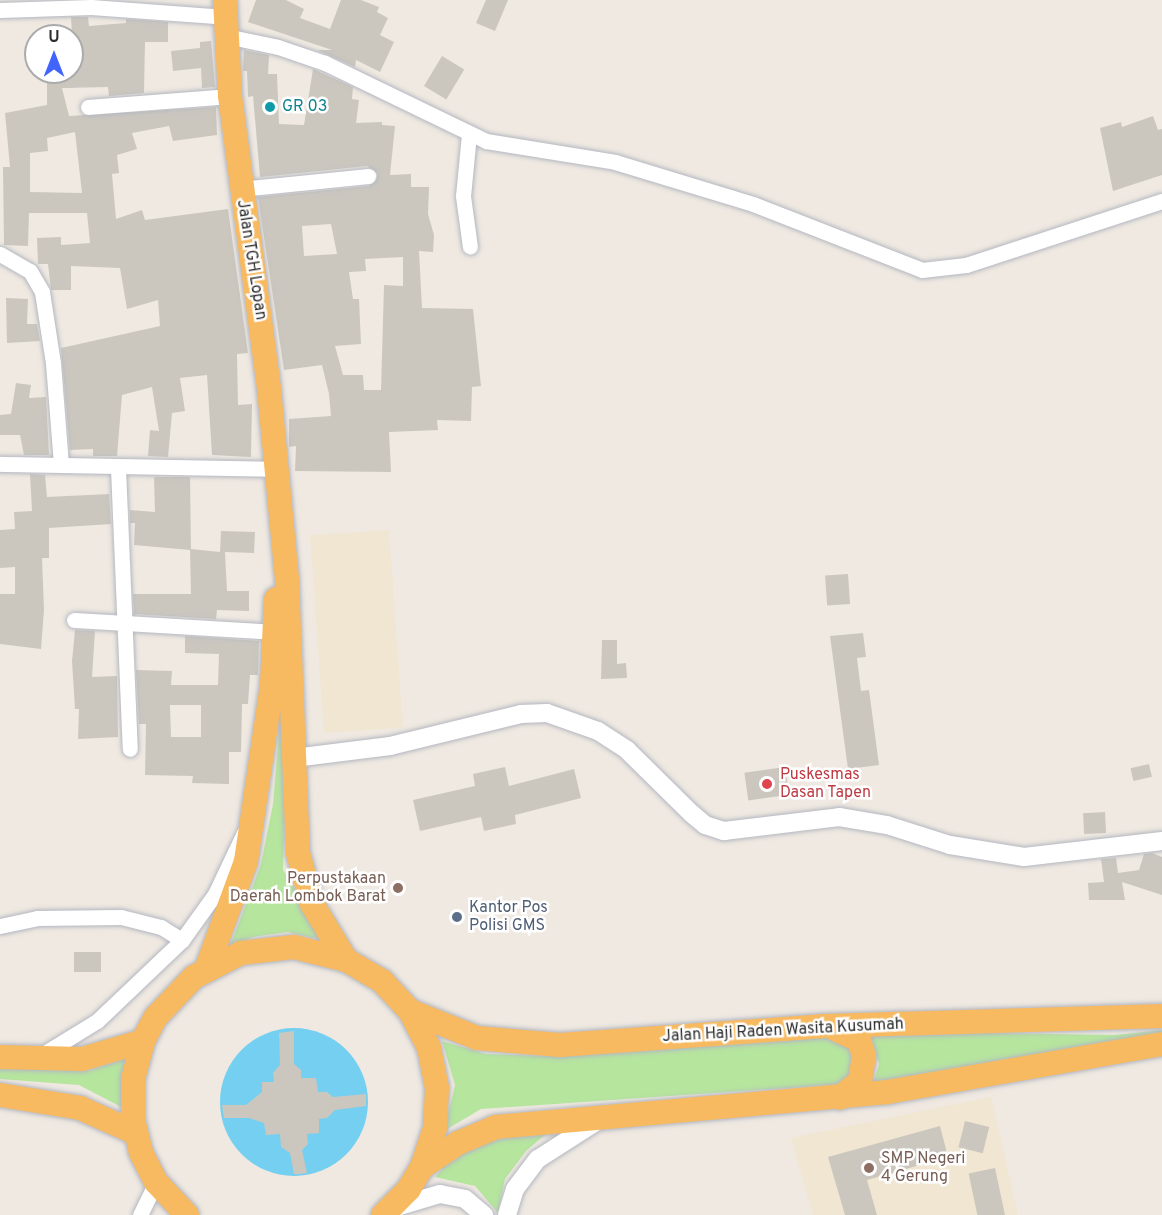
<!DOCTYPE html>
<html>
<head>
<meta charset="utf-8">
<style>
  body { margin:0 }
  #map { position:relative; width:1162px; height:1215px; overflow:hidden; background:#efe9e1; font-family:Overpass,sans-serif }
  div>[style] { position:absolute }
  .education>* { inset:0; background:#f0e6d1; transform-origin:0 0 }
  .green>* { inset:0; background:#b6e59e }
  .water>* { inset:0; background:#75cff0 }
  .round { border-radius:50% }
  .building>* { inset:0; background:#cbc7bf; transform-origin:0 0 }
  .roads { filter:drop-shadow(0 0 2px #b4b7c1) drop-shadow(0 0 2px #b4b7c1) }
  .minor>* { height:15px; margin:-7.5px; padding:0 7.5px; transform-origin:7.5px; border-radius:7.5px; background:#fff }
  .tertiary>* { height:18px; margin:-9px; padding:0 9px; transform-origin:9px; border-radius:9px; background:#fff }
  .trunk>* { height:24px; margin:-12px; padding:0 12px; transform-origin:12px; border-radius:12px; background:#f8ba60 }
  .dots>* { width:16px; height:16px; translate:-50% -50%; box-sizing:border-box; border:3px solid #fff; border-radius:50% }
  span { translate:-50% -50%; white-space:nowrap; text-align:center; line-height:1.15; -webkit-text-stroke:5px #fff; paint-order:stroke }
  .culture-label { font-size:16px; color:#0d838f }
  .left { translate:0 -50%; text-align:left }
  .street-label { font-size:16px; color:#2e2e2e }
  .health-label { font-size:16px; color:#be3a42 }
  .education-label { font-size:16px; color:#785e54 }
  .right { translate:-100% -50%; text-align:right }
  .service-label { font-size:16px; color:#4e5e75 }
  .north { position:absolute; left:24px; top:24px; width:60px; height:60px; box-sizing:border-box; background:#fff; border:2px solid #ababab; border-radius:50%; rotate:0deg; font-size:16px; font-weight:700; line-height:24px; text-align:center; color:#2e2e2e }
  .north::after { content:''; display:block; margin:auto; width:21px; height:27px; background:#4264fb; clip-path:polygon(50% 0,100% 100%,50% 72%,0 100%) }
</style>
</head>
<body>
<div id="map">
  <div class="education">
    <div style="left:389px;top:530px;width:198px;height:79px;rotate:86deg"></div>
    <div style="clip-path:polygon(991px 1097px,1018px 1215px,813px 1215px,791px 1138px)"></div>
  </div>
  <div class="green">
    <div style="clip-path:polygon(282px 696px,289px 696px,283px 870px,327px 941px,288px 932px,253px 937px,230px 946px,261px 864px,273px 804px)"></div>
    <div style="clip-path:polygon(1162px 1030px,1162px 1040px,871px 1091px,879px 1064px,872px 1040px,864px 1031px,1115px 1035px)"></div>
    <div style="clip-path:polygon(844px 1035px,859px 1047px,846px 1084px,481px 1109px,444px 1131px,455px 1085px,442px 1041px,486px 1054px,542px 1056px)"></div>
    <div style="clip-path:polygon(129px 1057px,121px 1083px,121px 1107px,79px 1085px,0 1079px,0 1065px,88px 1071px)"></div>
    <div style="clip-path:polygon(553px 1128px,526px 1151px,505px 1179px,498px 1213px,475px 1186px,435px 1177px,470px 1137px)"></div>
  </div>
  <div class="water">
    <div class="round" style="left:220px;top:1028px;width:148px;height:148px"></div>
  </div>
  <div class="building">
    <div style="clip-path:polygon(256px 0,286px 0,304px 9px,300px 18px,330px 29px,341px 0,361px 0,379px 7px,377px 12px,388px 18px,380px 35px,394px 42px,380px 72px,356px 60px,355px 67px,317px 50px,332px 50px,248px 22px)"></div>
    <div style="clip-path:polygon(486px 0,508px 0,495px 31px,476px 23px)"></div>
    <div style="clip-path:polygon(evenodd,71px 17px,88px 17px,89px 26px,126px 23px,126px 19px,168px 22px,168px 42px,145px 42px,144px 93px,109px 96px,108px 87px,62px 88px,69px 116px,216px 107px,217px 135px,173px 141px,169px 126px,132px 133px,137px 149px,117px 155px,119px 173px,112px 174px,116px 219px,142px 210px,145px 220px,228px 209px,248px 353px,237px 354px,238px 405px,252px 404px,251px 457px,212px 455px,207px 375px,180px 378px,185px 411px,172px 413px,168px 457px,148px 456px,150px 430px,159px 431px,152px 387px,122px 395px,117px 456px,93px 456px,93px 449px,70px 450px,61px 348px,160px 326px,158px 300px,127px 309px,120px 268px,71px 266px,71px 290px,51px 290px,48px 264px,38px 264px,37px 238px,61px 237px,61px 245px,90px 243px,87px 213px,29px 213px,28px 246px,4px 245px,3px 167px,10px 167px,5px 113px,47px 105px,47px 72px,74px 72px,71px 17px,75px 132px,82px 193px,30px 192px,30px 153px,48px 151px,47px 138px,75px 132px)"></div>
    <div style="clip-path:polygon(211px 41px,215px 87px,202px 88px,201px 68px,173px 71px,171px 51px,200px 48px,200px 42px)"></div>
    <div style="clip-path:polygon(evenodd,244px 50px,269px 55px,268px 74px,277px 74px,279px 124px,304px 125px,313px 69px,353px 87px,352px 99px,359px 100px,356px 123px,382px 122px,382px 125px,395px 126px,390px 175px,411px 174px,411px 187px,429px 187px,428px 214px,434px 235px,433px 252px,419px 251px,422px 308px,473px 309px,481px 386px,472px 387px,471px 421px,437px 420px,438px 430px,389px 432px,391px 472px,295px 471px,296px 446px,289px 447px,289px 419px,331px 416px,329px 394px,322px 365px,284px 370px,258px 197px,369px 186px,378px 174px,367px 166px,260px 177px,253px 96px,248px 97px,247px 71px,243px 71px,244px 50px,331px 224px,337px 254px,304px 256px,302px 226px,331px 224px,244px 50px,403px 257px,403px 286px,384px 285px,381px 390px,364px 390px,363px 375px,343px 375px,335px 346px,361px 344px,359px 299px,353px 299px,349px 272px,366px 271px,365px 259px,403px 257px)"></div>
    <div style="left:442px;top:56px;width:26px;height:35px;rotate:31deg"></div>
    <div style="clip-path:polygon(1153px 116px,1158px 130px,1162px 129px,1162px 175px,1113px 191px,1100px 128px,1121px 122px,1122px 127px)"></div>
    <div style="clip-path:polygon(6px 298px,28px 299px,27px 324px,37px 324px,40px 341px,7px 343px)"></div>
    <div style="clip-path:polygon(16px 383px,31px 385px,29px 398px,46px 397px,49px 455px,24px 455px,20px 435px,0 435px,0 415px,11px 414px)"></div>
    <div style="clip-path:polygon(30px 474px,45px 475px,47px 497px,109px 494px,111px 524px,49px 528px,49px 558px,42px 558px,44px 610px,41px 649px,0 644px,0 594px,15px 594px,15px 567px,0 568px,0 530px,15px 529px,14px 512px,32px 511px)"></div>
    <div style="clip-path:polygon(154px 477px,190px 477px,191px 549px,220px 552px,221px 531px,255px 532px,254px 553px,225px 552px,227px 591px,249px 591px,249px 611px,217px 610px,216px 619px,134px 614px,133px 594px,191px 594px,190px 550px,134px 545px,135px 523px,130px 523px,130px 510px,155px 512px)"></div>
    <div style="left:848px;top:574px;width:30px;height:23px;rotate:86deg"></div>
    <div style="clip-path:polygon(75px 630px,95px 631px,92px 677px,117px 676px,118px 737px,78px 739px,79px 709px,75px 709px,72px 661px)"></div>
    <div style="clip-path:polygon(863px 633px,866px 657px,857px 658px,861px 691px,869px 690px,879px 765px,848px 769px,830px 636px)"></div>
    <div style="clip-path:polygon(evenodd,185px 636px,259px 641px,258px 675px,250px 675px,248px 704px,242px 704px,241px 752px,229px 752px,229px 784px,192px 783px,193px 776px,145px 775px,146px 724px,139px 724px,136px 670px,172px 671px,171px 685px,218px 685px,219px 654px,185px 653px,185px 636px,170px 705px,201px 705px,201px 737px,171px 737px,170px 705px)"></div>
    <div style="clip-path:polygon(602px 640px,617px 640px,617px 664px,626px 663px,627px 678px,601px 679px)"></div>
    <div style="left:1149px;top:764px;width:13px;height:19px;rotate:77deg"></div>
    <div style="clip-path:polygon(505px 767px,509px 786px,574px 769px,581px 798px,515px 815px,516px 824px,484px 831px,481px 817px,420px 831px,413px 800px,475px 786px,473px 774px)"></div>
    <div style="left:785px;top:767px;width:28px;height:41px;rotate:82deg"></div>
    <div style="left:1105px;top:812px;width:21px;height:22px;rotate:87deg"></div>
    <div style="clip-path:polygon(1152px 853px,1162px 857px,1162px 895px,1122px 882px,1125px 900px,1089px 900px,1088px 883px,1104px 882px,1101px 859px,1116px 858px,1118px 873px,1139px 870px,1144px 854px)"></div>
    <div style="left:74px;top:952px;width:27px;height:20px"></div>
    <div style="clip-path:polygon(294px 1031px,294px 1064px,301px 1070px,301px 1078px,316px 1078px,318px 1092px,327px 1092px,333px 1097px,366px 1094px,366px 1106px,335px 1110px,327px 1118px,319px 1119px,319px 1133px,307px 1134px,308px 1144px,302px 1150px,307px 1173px,300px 1174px,294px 1174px,290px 1153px,281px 1147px,280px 1134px,266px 1135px,264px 1123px,249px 1118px,224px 1118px,222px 1105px,246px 1105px,262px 1092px,262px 1082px,274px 1082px,273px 1073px,280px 1065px,279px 1033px)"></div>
    <div style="left:965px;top:1121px;width:25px;height:27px;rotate:14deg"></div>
    <div style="clip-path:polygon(940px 1126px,948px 1157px,867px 1180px,877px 1215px,845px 1215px,828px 1157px)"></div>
    <div style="left:995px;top:1168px;width:48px;height:27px;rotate:78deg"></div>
  </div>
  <div class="roads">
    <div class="minor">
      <div style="left:0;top:10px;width:91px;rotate:-1.9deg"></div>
      <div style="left:91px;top:7px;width:135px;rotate:4.2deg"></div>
      <div style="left:226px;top:36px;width:53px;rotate:11.9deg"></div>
      <div style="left:278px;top:47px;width:50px;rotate:18.8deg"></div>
      <div style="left:325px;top:63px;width:179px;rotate:25.8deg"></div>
      <div style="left:486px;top:141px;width:131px;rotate:9.2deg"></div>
      <div style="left:615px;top:162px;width:144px;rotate:16.9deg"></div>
      <div style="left:753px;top:204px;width:181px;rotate:21.3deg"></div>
      <div style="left:922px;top:270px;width:44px;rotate:-6.5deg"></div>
      <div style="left:966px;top:265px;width:206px;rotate:-18.1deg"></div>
      <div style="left:88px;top:107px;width:142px;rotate:-4.4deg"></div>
      <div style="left:469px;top:134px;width:62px;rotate:95.5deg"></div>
      <div style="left:463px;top:196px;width:51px;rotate:82.2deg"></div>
      <div style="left:240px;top:189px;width:129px;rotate:-5.8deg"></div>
      <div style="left:0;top:254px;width:34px;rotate:30deg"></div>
      <div style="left:30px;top:271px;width:24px;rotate:60deg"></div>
      <div style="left:42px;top:292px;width:72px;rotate:81.2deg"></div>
      <div style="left:53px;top:363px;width:101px;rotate:85.5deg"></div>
      <div style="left:0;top:464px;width:277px;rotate:1deg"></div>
      <div style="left:118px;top:468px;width:281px;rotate:87.6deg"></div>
      <div style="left:74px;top:620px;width:200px;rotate:3.4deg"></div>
      <div style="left:0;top:926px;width:38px;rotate:-12deg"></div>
      <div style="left:37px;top:918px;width:84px;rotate:-0.7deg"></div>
      <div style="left:121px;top:917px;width:41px;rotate:14deg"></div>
      <div style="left:161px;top:927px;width:25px;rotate:32deg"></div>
      <div style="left:40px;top:1056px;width:67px;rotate:-31.6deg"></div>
      <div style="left:97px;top:1021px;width:117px;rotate:-43.6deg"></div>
      <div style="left:182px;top:940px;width:57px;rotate:-54.3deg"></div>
      <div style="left:215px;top:894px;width:68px;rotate:-64.6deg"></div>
      <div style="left:140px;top:1215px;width:37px;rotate:-64deg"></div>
    </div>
    <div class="tertiary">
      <div style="left:294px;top:758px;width:97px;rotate:-7.1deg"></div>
      <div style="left:390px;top:746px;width:135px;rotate:-13.7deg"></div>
      <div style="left:521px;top:714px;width:26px;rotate:-2deg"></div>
      <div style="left:547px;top:713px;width:54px;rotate:19.4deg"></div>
      <div style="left:598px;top:731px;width:35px;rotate:33deg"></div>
      <div style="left:627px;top:750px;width:91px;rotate:44.6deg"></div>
      <div style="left:692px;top:814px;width:17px;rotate:40deg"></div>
      <div style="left:705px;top:825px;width:20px;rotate:18deg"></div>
      <div style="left:724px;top:831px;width:116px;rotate:-6.9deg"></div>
      <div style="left:839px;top:817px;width:49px;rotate:9.5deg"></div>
      <div style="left:887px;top:825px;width:66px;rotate:17.6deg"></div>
      <div style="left:950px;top:845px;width:75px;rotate:9.2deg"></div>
      <div style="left:1024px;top:857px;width:139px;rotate:-6.6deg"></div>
      <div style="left:396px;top:1207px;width:46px;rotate:-16.5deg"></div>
      <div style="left:440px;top:1194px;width:25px;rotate:11deg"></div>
      <div style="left:465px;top:1199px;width:25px;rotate:40deg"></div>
      <div style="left:507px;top:1215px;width:27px;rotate:-73deg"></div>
      <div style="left:515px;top:1189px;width:38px;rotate:-53deg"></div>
      <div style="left:538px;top:1159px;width:70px;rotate:-32.8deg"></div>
    </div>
    <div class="trunk">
      <div style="left:225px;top:0;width:96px;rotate:87deg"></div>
      <div style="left:230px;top:96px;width:296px;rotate:82.4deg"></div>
      <div style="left:269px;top:389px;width:192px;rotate:84.6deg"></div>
      <div style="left:287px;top:580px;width:273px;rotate:87.7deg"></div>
      <div style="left:298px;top:853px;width:53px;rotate:74.6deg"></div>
      <div style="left:312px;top:904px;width:66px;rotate:58.7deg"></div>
      <div style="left:206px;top:970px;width:116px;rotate:-69.8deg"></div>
      <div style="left:246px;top:861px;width:179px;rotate:-81.6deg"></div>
      <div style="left:272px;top:684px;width:85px;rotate:-87.3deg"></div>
      <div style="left:410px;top:1011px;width:72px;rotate:21.9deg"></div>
      <div style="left:477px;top:1038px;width:83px;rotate:4.8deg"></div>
      <div style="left:560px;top:1045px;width:266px;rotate:-4.1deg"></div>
      <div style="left:825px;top:1026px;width:337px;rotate:-1.7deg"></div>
      <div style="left:833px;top:1028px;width:29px;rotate:25deg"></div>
      <div style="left:859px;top:1040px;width:17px;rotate:73deg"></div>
      <div style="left:864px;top:1056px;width:25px;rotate:99deg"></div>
      <div style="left:860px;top:1081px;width:26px;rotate:140deg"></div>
      <div style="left:0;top:1057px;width:82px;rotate:1.4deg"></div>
      <div style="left:82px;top:1059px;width:64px;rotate:-16.4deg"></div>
      <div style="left:0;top:1095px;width:81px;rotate:9.2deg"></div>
      <div style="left:80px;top:1108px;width:61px;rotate:24.1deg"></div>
      <div style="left:422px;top:1167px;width:43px;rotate:-33.7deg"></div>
      <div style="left:458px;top:1143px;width:41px;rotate:-22.8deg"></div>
      <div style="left:496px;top:1127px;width:393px;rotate:-5.1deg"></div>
      <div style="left:887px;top:1092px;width:279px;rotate:-9.9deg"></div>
      <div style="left:187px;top:1215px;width:45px;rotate:-133.2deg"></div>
      <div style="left:156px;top:1182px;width:34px;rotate:-117deg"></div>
      <div style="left:141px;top:1152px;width:34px;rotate:-104deg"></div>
      <div style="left:133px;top:1119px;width:40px;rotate:-90deg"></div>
      <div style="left:133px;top:1079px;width:39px;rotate:-75deg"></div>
      <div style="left:143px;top:1041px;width:27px;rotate:-62deg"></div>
      <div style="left:156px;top:1017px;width:55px;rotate:-46.5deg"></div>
      <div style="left:194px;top:977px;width:53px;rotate:-27.1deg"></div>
      <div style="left:241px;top:953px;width:53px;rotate:-6.5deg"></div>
      <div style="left:294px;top:947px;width:54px;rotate:14deg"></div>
      <div style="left:346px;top:960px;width:42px;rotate:30.3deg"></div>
      <div style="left:382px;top:981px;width:41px;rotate:47deg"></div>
      <div style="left:410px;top:1011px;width:42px;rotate:62.8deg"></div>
      <div style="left:429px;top:1048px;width:41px;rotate:78.7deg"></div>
      <div style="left:437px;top:1088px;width:40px;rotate:92.9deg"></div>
      <div style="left:435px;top:1128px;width:41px;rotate:108.4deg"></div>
      <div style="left:422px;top:1167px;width:26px;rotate:121deg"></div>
      <div style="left:409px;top:1189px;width:37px;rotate:135deg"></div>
    </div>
  </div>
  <div class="dots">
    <div style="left:270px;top:107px;background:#0f9aa8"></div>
    <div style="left:767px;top:784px;background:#e0444e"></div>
    <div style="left:398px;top:888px;background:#8d6e63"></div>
    <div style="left:457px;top:917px;background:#5c6f8a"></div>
    <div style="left:869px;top:1168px;background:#8d6e63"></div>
  </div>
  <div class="culture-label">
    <span class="left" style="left:282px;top:107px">GR 03</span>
  </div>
  <div class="street-label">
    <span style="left:251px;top:260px;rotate:81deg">Jalan TGH Lopan</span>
    <span style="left:783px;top:1031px;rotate:-3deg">Jalan Haji Raden Wasita Kusumah</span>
  </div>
  <div class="health-label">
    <span class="left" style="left:780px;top:784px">Puskesmas<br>Dasan Tapen</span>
  </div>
  <div class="education-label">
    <span class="right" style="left:386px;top:888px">Perpustakaan<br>Daerah Lombok Barat</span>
    <span class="left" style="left:881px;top:1168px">SMP Negeri<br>4 Gerung</span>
  </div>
  <div class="service-label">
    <span class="left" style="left:469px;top:917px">Kantor Pos<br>Polisi GMS</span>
  </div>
  <div class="north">U</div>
</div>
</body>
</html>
